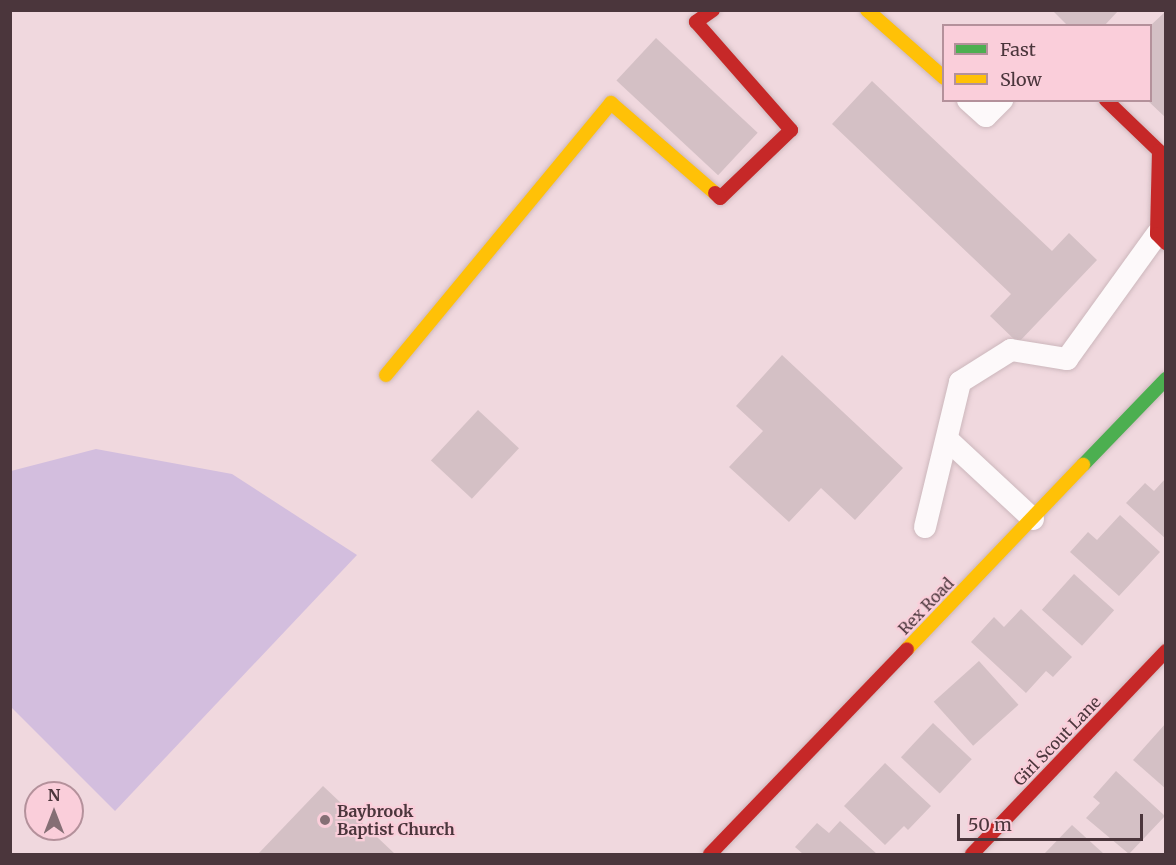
<!DOCTYPE html>
<html>
<head>
<meta charset="utf-8">
<style>
  body { margin:0 }
  #map { position:relative; width:1176px; height:865px; overflow:hidden; background:#f0d8de; font-family:Merriweather,serif }
  div>[style] { position:absolute }
  .green>* { inset:0; background:#d3bede }
  .building>* { inset:0; background:#d4c0c5; transform-origin:0 0 }
  .roads { filter:drop-shadow(0 0 2px #ccb7bc) drop-shadow(0 0 2px #ccb7bc) }
  .street>* { height:22px; margin:-11px; padding:0 11px; transform-origin:11px; border-radius:11px; background:#fdf9fa }
  .fast>* { height:14px; margin:-7px; padding:0 7px; transform-origin:7px; border-radius:7px; background:#4caf50 }
  .slow>* { height:14px; margin:-7px; padding:0 7px; transform-origin:7px; border-radius:7px; background:#ffc107 }
  .jam>* { height:14px; margin:-7px; padding:0 7px; transform-origin:7px; border-radius:7px; background:#c62828 }
  .dots>* { width:16px; height:16px; translate:-50% -50%; box-sizing:border-box; border:3px solid #faceda; border-radius:50% }
  span { translate:-50% -50%; white-space:nowrap; text-align:center; line-height:1.15; -webkit-text-stroke:4.5px #faceda; paint-order:stroke }
  .street-label { font-size:16px; color:#4b363c }
  .poi-label { font-size:16px; color:#4b363c; font-weight:700 }
  .left { translate:0 -50%; text-align:left }
  .frame { position:absolute; inset:0; border:12px solid #4b363c; pointer-events:none }
  .legend { position:absolute; left:942px; top:24px; width:210px; height:78px; box-sizing:border-box; background:#faceda; border:2px solid #b4919b; margin:0; padding:8px 10px; list-style:none; font-size:18px; color:#4b363c }
  .legend li { display:flex; align-items:center; gap:12px; height:30px }
  .legend b { width:30px; border:2px solid #b4919b }
  .north { position:absolute; left:24px; top:781px; width:60px; height:60px; box-sizing:border-box; background:#faceda; border:2px solid #b4919b; border-radius:50%; rotate:0deg; font-size:16px; font-weight:700; line-height:24px; text-align:center; color:#4b363c }
  .north::after { content:''; display:block; margin:auto; width:21px; height:27px; background:#856f75; clip-path:polygon(50% 0,100% 100%,50% 72%,0 100%) }
  .scale { position:absolute; left:957px; top:814px; width:186px; height:27px; box-sizing:border-box; border:3px solid #4b363c; border-top:0; padding-left:8px; font-size:18px; line-height:21px; white-space:nowrap; color:#4b363c; -webkit-text-stroke:4px #faceda; paint-order:stroke }
</style>
</head>
<body>
<div id="map">
  <div class="green">
    <div style="clip-path:polygon(96px 449px,232px 474px,357px 555px,115px 811px,11px 707px,11px 471px)"></div>
  </div>
  <div class="building">
    <div style="clip-path:polygon(1052px 10px,1119px 10px,1104px 26px,1068px 26px)"></div>
    <div style="clip-path:polygon(1166px 11px,1166px 118px,1147px 100px,1150px 100px,1150px 26px)"></div>
    <div style="left:656px;top:38px;width:139px;height:58px;rotate:43deg"></div>
    <div style="clip-path:polygon(872px 81px,1052px 251px,1069px 233px,1097px 260px,1018px 343px,990px 316px,1011px 294px,832px 124px)"></div>
    <div style="clip-path:polygon(782px 355px,903px 468px,855px 520px,821px 488px,789px 522px,729px 467px,763px 431px,736px 406px)"></div>
    <div style="left:478px;top:410px;width:56px;height:69px;rotate:43deg"></div>
    <div style="clip-path:polygon(1166px 478px,1166px 539px,1126px 503px,1145px 483px,1154px 491px)"></div>
    <div style="clip-path:polygon(1120px 515px,1160px 552px,1119px 596px,1070px 552px,1088px 532px,1097px 540px)"></div>
    <div style="left:1074px;top:574px;width:54px;height:48px;rotate:42deg"></div>
    <div style="clip-path:polygon(1021px 609px,1072px 657px,1053px 677px,1046px 671px,1026px 693px,971px 642px,994px 617px,1004px 627px)"></div>
    <div style="left:979px;top:661px;width:59px;height:61px;rotate:48deg"></div>
    <div style="left:933px;top:723px;width:53px;height:47px;rotate:43deg"></div>
    <div style="clip-path:polygon(1166px 723px,1166px 789px,1133px 760px)"></div>
    <div style="clip-path:polygon(885px 763px,931px 806px,908px 830px,904px 826px,885px 845px,844px 806px)"></div>
    <div style="clip-path:polygon(1116px 771px,1165px 816px,1129px 854px,1086px 818px,1100px 803px,1093px 797px)"></div>
    <div style="clip-path:polygon(323px 786px,395px 854px,258px 854px)"></div>
    <div style="clip-path:polygon(840px 821px,877px 854px,803px 854px,795px 847px,817px 823px,829px 833px)"></div>
    <div style="clip-path:polygon(1072px 825px,1104px 854px,1044px 854px)"></div>
  </div>
  <div class="roads">
    <div class="street">
      <div style="left:968px;top:100px;width:24px;rotate:42deg"></div>
      <div style="left:986px;top:116px;width:23px;rotate:-45deg"></div>
      <div style="left:948px;top:440px;width:116px;rotate:42.9deg"></div>
      <div style="left:925px;top:527px;width:149px;rotate:-76.4deg"></div>
      <div style="left:960px;top:382px;width:60px;rotate:-32.1deg"></div>
      <div style="left:1011px;top:350px;width:57px;rotate:9.1deg"></div>
      <div style="left:1067px;top:359px;width:154px;rotate:-54.2deg"></div>
    </div>
    <div class="fast">
      <div style="left:1083px;top:465px;width:120px;rotate:-46deg"></div>
    </div>
    <div class="slow">
      <div style="left:867px;top:10px;width:103px;rotate:41.4deg"></div>
      <div style="left:386px;top:375px;width:353px;rotate:-50.4deg"></div>
      <div style="left:611px;top:103px;width:138px;rotate:40.9deg"></div>
      <div style="left:907px;top:649px;width:255px;rotate:-46.3deg"></div>
    </div>
    <div class="jam">
      <div style="left:713px;top:10px;width:21px;rotate:145deg"></div>
      <div style="left:696px;top:22px;width:144px;rotate:48.7deg"></div>
      <div style="left:791px;top:130px;width:98px;rotate:136.2deg"></div>
      <div style="left:720px;top:198px;width:7px;rotate:-135deg"></div>
      <div style="left:1106px;top:100px;width:74px;rotate:43.9deg"></div>
      <div style="left:1159px;top:151px;width:83px;rotate:91.4deg"></div>
      <div style="left:1157px;top:234px;width:13px;rotate:45deg"></div>
      <div style="left:710px;top:854px;width:284px;rotate:-46.1deg"></div>
      <div style="left:972px;top:854px;width:281px;rotate:-46.3deg"></div>
    </div>
  </div>
  <div class="dots">
    <div style="left:325px;top:820px;background:#856f75"></div>
  </div>
  <div class="street-label">
    <span style="left:926px;top:606px;rotate:-46deg">Rex Road</span>
    <span style="left:1057px;top:741px;rotate:-46deg">Girl Scout Lane</span>
  </div>
  <div class="poi-label">
    <span class="left" style="left:337px;top:820px">Baybrook<br>Baptist Church</span>
  </div>
  <div class="frame"></div>
  <ul class="legend">
  <li><b style="height:8px;background:#4caf50"></b>Fast</li>
  <li><b style="height:8px;background:#ffc107"></b>Slow</li>
  </ul>
  <div class="north">N</div>
  <div class="scale">50 m</div>
</div>
</body>
</html>
